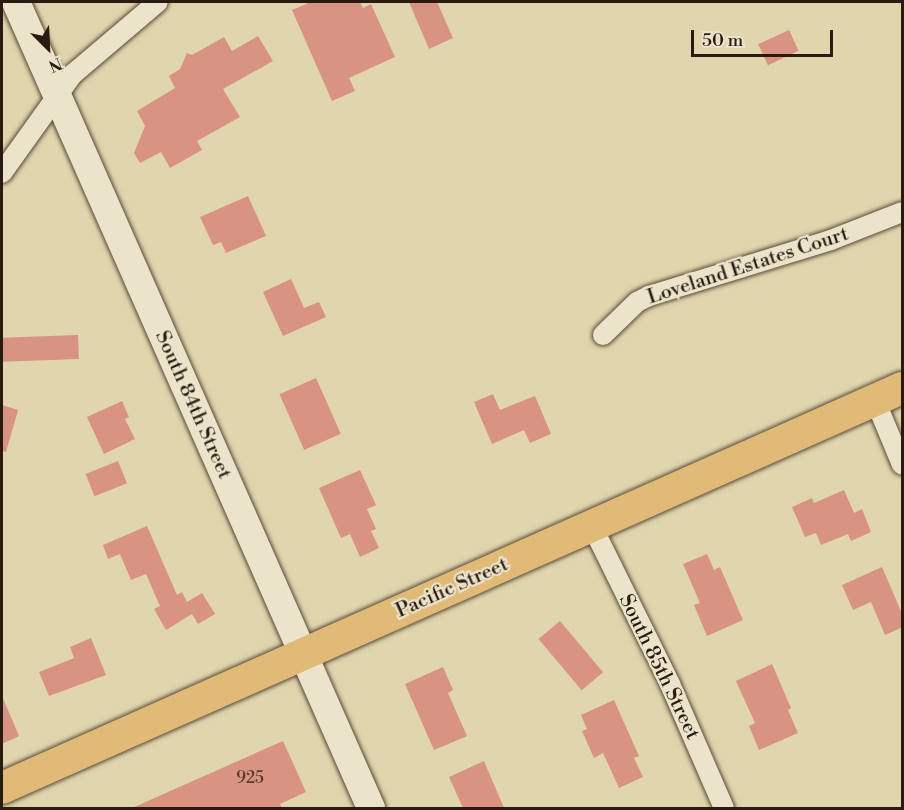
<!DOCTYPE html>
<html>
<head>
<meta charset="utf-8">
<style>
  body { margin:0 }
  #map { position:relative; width:904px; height:810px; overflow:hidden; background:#e1d5ad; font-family:"Libre Bodoni",serif }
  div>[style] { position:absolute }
  .building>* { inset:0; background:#d89382; transform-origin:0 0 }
  .roads { filter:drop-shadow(0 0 2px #584a39) drop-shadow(0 0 2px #584a39) }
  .minor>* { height:20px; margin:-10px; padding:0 10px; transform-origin:10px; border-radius:10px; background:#ece4ca }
  .secondary>* { height:28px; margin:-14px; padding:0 14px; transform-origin:14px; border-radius:14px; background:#ece4ca }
  .primary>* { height:32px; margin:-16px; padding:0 16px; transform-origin:16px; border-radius:16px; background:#e0ba76 }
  span { translate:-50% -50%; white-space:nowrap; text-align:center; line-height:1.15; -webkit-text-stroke:4.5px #ece4ca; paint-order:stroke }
  .number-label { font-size:16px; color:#56392e }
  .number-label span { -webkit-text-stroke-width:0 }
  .street-label { font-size:20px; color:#2a1b12 }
  .frame { position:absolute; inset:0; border:3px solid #2a1b12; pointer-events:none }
  .north { position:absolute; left:18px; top:18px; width:60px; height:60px; -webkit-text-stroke:4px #ece4ca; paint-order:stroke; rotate:156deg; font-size:16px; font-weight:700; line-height:24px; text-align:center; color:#2a1b12 }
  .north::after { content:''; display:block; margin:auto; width:21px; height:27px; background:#2a1b12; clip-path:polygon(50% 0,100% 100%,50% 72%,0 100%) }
  .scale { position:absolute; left:691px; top:30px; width:142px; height:27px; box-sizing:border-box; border:3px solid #2a1b12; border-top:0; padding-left:8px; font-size:18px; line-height:21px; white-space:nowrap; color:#2a1b12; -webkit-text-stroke:4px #ece4ca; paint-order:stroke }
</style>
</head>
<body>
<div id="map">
  <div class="building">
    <div style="clip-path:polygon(311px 2px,360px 2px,363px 8px,371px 4px,395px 57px,349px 78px,355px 91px,332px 101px,292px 10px)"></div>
    <div style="clip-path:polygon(409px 2px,437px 2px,453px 38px,429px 49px)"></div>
    <div style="left:789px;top:30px;width:23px;height:34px;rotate:65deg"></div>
    <div style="clip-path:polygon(258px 36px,273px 61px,223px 89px,240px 117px,197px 141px,202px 150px,170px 168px,161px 152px,140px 163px,134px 153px,145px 126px,137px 111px,175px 88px,169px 76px,180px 69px,187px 53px,192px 55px,224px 37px,232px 51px)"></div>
    <div style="clip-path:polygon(248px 196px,266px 236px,226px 253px,221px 242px,213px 245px,200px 217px)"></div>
    <div style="clip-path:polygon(291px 279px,304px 308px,319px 302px,326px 317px,283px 336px,263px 292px)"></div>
    <div style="left:78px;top:335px;width:24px;height:76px;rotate:88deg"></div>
    <div style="left:316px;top:378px;width:61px;height:40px;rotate:66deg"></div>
    <div style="clip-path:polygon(493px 394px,500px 410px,535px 396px,551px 434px,530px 443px,524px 430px,492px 444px,474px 402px)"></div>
    <div style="clip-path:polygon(122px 401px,129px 417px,125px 419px,135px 439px,104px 454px,87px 417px)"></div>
    <div style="clip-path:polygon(2px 405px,18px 410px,6px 452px,2px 451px)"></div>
    <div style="left:118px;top:461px;width:24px;height:35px;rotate:68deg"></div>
    <div style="clip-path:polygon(360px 470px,376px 505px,367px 509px,376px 529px,371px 531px,379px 548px,360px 557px,350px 534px,341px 538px,319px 488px)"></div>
    <div style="clip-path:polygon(844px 490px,854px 513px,862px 509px,871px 532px,851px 541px,848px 534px,821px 545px,816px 533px,805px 537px,792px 507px,812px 498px,814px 503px)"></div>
    <div style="clip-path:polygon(147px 526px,177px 595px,182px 592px,187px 602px,202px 593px,215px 614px,198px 624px,192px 614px,166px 630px,154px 609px,160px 606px,146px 574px,131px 580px,120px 554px,108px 559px,103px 545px)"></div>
    <div style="clip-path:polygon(707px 554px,714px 570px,720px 567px,743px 620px,707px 636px,694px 605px,700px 603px,683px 564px)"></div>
    <div style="clip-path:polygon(882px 567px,903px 616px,903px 627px,885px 635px,871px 602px,853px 610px,842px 585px)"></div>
    <div style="left:560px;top:621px;width:67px;height:28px;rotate:50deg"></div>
    <div style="clip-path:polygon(91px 638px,106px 675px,49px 696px,39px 672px,74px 658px,70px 647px)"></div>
    <div style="clip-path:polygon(772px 664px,791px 708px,788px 710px,798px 733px,759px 750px,749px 726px,755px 723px,736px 681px)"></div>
    <div style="clip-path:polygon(443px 667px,453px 690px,448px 693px,467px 736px,434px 750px,405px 684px)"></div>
    <div style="clip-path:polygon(2px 696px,19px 736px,2px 744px)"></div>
    <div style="clip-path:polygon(614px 700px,639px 756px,634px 758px,643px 777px,619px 788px,603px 753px,594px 758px,582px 731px,587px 729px,581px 715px)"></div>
    <div style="clip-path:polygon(283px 741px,306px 792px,280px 804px,282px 808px,132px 808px)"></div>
    <div style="clip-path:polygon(484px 761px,504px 808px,463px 808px,449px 777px)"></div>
  </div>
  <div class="roads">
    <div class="minor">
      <div style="left:2px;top:173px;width:122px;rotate:-54.4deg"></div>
      <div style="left:73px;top:74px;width:111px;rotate:-40.3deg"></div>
      <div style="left:603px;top:335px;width:47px;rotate:-44.1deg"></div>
      <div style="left:637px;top:302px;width:13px;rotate:-27deg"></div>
      <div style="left:649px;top:296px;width:190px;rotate:-17.1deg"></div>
      <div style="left:831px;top:240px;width:76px;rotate:-21.5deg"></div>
      <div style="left:875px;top:400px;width:70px;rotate:67.4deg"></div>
      <div style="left:592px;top:526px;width:176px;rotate:63.7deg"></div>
      <div style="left:670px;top:684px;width:135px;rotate:66.5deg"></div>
    </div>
    <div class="secondary">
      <div style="left:16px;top:2px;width:881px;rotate:66.23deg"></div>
    </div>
    <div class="primary">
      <div style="left:2px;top:788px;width:985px;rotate:-23.96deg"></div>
    </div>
  </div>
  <div class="number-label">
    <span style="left:250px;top:778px">925</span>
  </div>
  <div class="street-label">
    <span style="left:748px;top:266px;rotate:-18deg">Loveland Estates Court</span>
    <span style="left:193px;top:405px;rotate:66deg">South 84th Street</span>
    <span style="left:452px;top:588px;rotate:-24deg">Pacific Street</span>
    <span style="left:659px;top:667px;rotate:64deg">South 85th Street</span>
  </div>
  <div class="frame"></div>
  <div class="north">N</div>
  <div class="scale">50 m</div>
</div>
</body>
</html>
